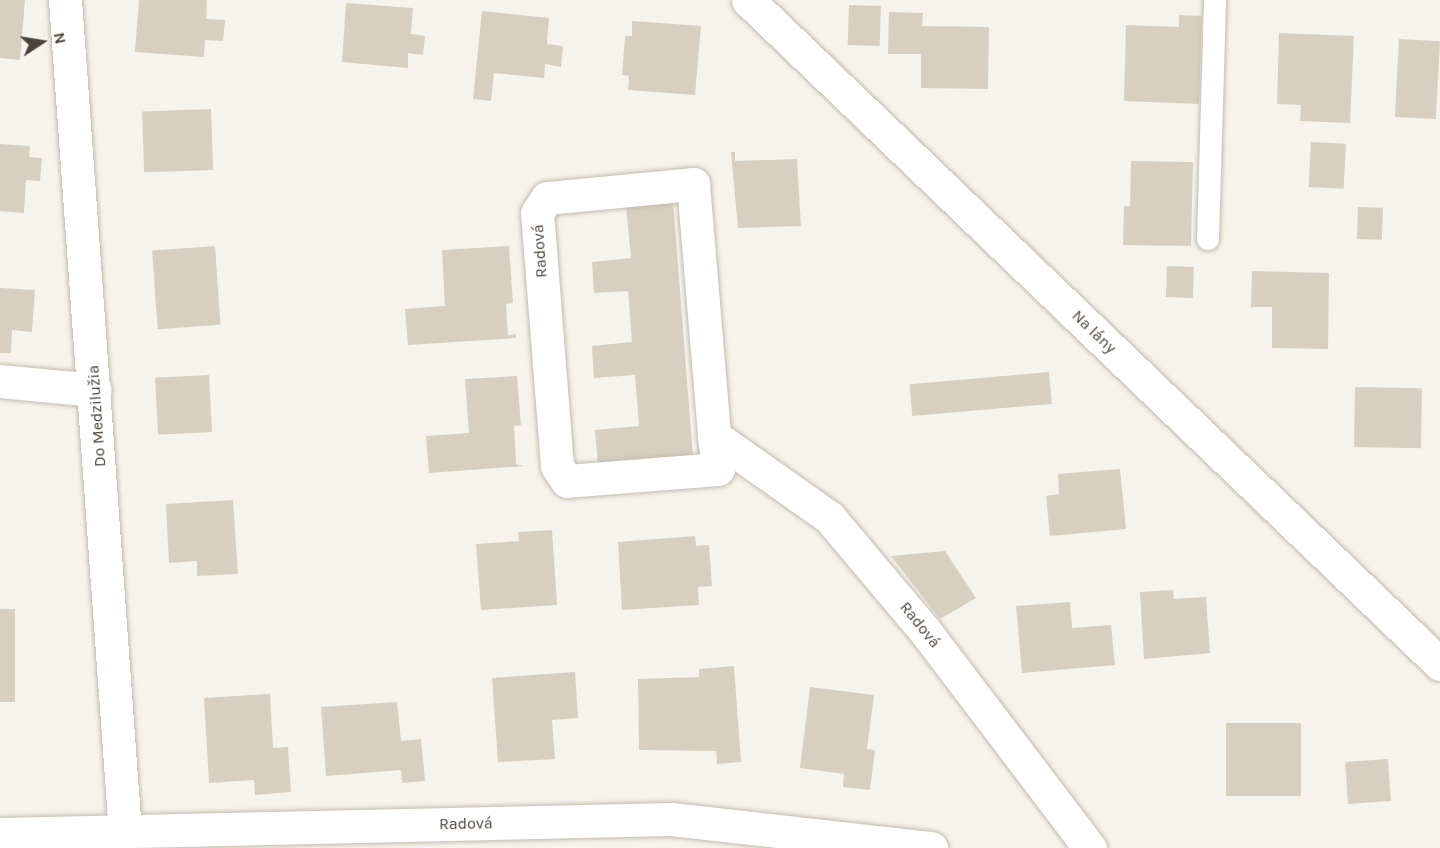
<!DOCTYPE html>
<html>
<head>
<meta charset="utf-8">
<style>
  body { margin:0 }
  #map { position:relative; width:1440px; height:848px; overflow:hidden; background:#f6f3ec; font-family:Karla,sans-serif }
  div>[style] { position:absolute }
  .building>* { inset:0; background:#d8cfc1; transform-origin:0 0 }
  .roads { filter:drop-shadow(0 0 2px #c2bbae) drop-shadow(0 0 2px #c2bbae) }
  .service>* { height:22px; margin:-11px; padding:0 11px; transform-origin:11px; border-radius:11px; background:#fff }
  .minor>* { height:33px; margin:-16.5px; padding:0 16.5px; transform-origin:16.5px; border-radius:16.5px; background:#fff }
  .tertiary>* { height:33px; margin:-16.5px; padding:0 16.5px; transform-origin:16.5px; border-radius:16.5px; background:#fff }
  span { translate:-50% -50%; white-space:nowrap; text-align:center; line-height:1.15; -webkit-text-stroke:6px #fff; paint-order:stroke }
  .street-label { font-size:16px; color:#4b4439 }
  .north { position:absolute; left:12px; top:12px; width:60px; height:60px; -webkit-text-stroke:4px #fff; paint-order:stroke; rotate:78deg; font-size:16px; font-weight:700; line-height:24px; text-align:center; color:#4b4439 }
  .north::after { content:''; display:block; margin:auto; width:21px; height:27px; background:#4b4439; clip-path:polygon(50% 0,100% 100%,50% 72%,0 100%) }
</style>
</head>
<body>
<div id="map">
  <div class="building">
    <div style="clip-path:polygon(0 0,25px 0,20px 60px,0 58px)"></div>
    <div style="clip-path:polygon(139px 0,207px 0,206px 19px,225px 20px,223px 41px,205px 40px,204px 57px,135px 52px)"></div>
    <div style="clip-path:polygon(346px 3px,413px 8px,411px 34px,425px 36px,423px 55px,408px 53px,408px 68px,342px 62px)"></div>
    <div style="left:849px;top:5px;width:32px;height:40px;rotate:2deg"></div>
    <div style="clip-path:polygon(482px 11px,549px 18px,547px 44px,563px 46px,561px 67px,545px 64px,544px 78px,494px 73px,491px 101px,473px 99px)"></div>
    <div style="clip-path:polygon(889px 12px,923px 13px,922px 26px,989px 27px,988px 89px,921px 88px,921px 54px,888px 54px)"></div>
    <div style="clip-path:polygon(1179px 15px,1202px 16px,1199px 104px,1124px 101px,1126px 25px,1179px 27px)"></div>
    <div style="clip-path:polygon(632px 21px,701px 26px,695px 95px,628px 90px,629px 76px,622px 75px,625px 36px,632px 36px)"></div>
    <div style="clip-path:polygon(1279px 33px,1354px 36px,1350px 123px,1300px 121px,1301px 105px,1277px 104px)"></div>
    <div style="left:1399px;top:39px;width:41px;height:78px;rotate:3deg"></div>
    <div style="left:211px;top:109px;width:61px;height:69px;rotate:88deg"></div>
    <div style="left:1311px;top:142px;width:35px;height:45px;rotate:3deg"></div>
    <div style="clip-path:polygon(0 144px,30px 146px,29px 157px,42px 158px,40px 181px,26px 180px,24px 213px,0 211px)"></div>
    <div style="clip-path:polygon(731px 152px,735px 152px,735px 161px,797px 159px,801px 226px,738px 228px)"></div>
    <div style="clip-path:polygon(1131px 161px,1193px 162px,1191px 246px,1123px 245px,1124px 206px,1130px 206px)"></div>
    <div style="clip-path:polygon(673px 202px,693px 457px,598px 464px,595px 430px,639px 426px,635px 375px,594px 378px,592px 346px,632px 342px,628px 291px,594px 293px,592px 262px,631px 258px,626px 205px)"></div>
    <div style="left:1358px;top:207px;width:25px;height:32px;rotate:2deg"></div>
    <div style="left:215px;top:246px;width:79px;height:63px;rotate:86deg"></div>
    <div style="clip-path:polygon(509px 246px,513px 303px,506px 304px,508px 335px,516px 334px,516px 338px,408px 345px,405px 309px,445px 306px,442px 250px)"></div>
    <div style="left:1167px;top:266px;width:27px;height:31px;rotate:2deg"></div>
    <div style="clip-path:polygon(1252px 271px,1329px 273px,1328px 349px,1272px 348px,1272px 307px,1251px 307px)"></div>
    <div style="clip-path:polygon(0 288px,35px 290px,32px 332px,12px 330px,11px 353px,0 353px)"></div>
    <div style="left:1049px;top:372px;width:32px;height:140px;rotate:85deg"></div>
    <div style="left:209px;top:375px;width:57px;height:54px;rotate:87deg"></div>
    <div style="clip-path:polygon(517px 376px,521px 425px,514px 426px,516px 464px,524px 466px,429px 473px,426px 436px,469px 433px,465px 379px)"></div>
    <div style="left:1355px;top:387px;width:67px;height:60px;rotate:1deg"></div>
    <div style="clip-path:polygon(1120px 469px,1126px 529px,1050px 536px,1046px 496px,1059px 494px,1058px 474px)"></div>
    <div style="clip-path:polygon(233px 500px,238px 574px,197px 576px,197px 561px,169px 563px,166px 504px)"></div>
    <div style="clip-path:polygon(552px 530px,557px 605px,481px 610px,476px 544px,519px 541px,518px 532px)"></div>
    <div style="clip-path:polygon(695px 536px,696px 546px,709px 545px,712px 586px,698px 587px,699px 605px,622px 610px,618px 542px)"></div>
    <div style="clip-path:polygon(945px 551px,976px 598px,940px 619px,891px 556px)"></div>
    <div style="clip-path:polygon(1173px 590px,1174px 599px,1206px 597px,1210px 653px,1144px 659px,1140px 592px)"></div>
    <div style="clip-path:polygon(1070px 602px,1072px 628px,1111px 625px,1115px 665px,1022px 673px,1016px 606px)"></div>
    <div style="left:0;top:609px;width:15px;height:93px"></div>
    <div style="clip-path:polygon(734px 666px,741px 762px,717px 764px,716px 751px,639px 750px,638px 679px,699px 677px,699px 669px)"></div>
    <div style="clip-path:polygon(575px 672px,578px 718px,552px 720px,555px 759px,498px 762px,492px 678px)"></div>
    <div style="clip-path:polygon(810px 687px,874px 695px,867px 749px,875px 750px,870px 790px,843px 787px,844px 774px,800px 768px)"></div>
    <div style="clip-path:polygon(270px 694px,273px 748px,288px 747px,291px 792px,255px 795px,254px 780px,209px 783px,204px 698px)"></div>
    <div style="clip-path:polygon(397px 702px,401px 741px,421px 739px,425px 781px,402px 783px,401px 770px,326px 776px,321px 707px)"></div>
    <div style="left:1301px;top:723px;width:73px;height:75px;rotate:90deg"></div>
    <div style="left:1388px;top:759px;width:42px;height:43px;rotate:86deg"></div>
  </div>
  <div class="roads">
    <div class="service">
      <div style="left:1208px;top:239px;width:239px;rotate:-88.3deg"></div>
    </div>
    <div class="minor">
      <div style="left:65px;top:0;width:834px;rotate:85.88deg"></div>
      <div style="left:0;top:381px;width:95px;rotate:5.4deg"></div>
      <div style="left:714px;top:436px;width:33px;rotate:83deg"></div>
      <div style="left:718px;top:469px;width:151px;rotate:175.5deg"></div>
      <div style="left:567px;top:481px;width:18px;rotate:-124deg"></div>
      <div style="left:557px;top:466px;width:254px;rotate:-94.5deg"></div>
      <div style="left:537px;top:213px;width:18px;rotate:-56deg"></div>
      <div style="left:547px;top:198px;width:147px;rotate:-5.5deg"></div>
      <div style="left:693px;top:184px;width:253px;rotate:85.2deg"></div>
      <div style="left:714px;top:436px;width:141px;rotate:35.2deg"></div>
      <div style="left:829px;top:517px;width:149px;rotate:49.9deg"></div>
      <div style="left:925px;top:631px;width:273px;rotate:52.8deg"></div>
      <div style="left:0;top:834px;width:671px;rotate:-1.28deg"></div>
      <div style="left:671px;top:819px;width:262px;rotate:6.4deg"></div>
    </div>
    <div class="tertiary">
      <div style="left:748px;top:0;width:959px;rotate:43.82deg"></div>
    </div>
  </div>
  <div class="street-label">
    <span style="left:540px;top:251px;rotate:-94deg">Radová</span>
    <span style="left:1094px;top:332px;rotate:44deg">Na lány</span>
    <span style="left:97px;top:416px;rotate:-94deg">Do Medzilužia</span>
    <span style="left:920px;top:625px;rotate:51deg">Radová</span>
    <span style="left:466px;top:824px;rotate:-1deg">Radová</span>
  </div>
  <div class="north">N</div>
</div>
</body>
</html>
